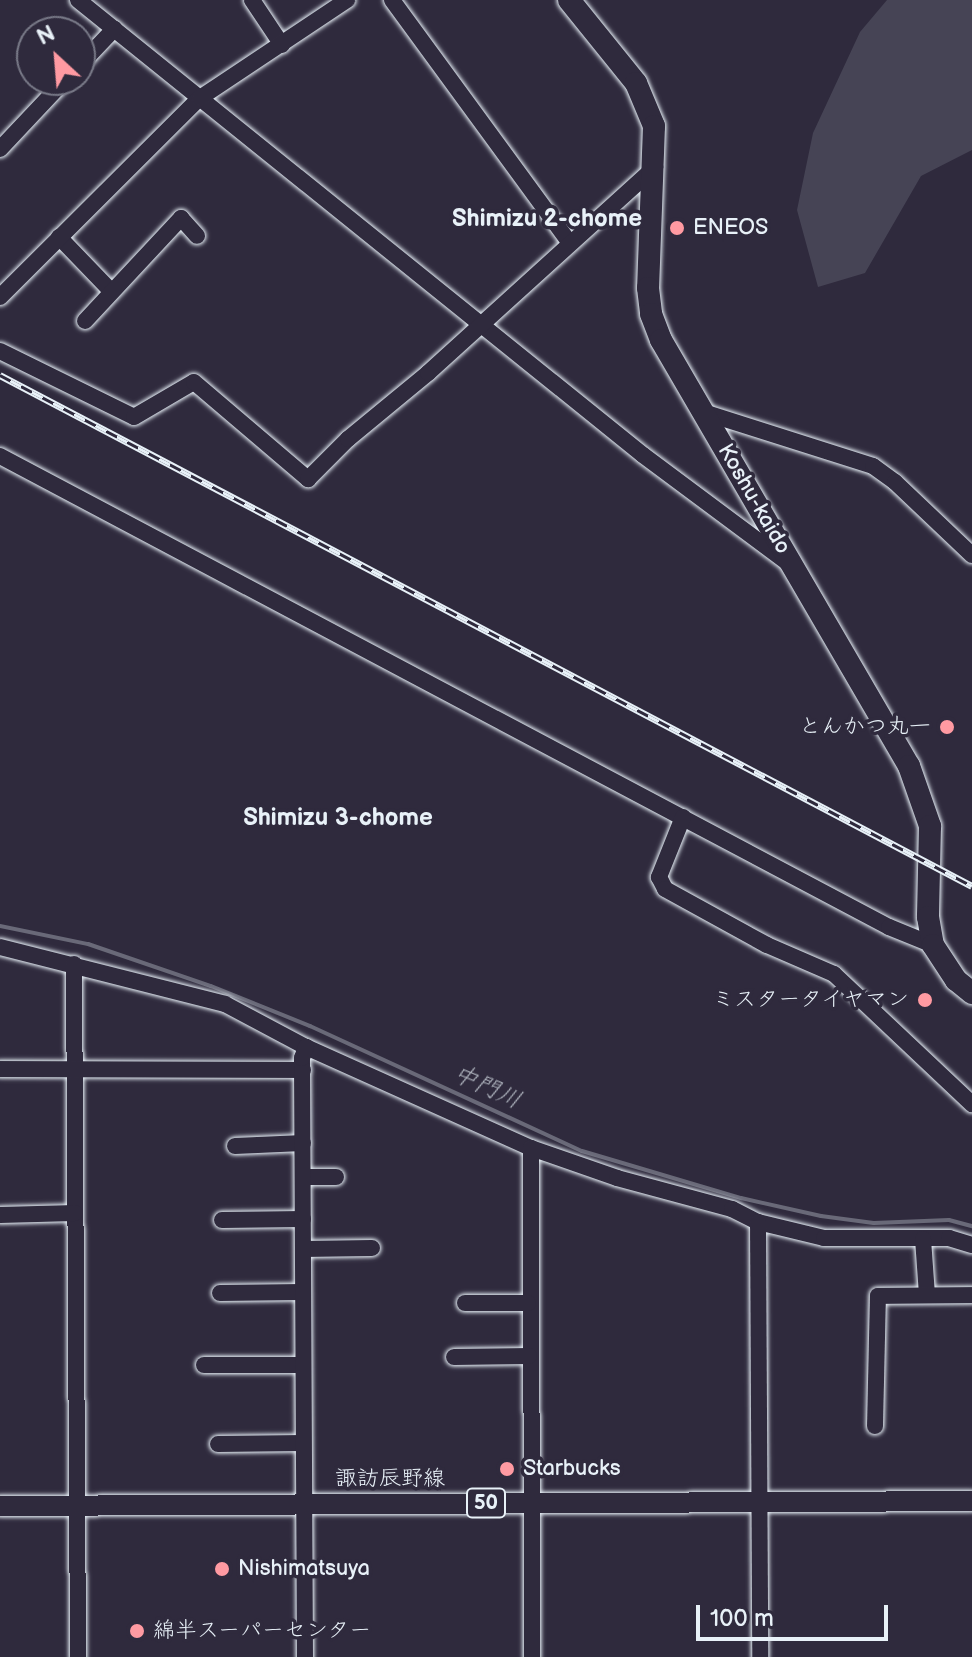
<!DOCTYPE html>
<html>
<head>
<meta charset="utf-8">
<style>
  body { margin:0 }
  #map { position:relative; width:972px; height:1657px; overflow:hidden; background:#2f2a3d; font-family:"Balsamiq Sans","Klee One",sans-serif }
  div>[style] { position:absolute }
  .green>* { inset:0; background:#464455 }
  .stream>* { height:4px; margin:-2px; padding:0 2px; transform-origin:2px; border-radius:2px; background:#696978 }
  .roads { filter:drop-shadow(0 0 2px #e8f1f8) drop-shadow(0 0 2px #e8f1f8) }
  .minor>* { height:16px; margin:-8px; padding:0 8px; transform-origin:8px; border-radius:8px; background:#2f2a3d }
  .major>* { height:20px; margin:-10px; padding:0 10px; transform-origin:10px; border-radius:10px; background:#2f2a3d }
  .highway>* { height:22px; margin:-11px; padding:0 11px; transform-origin:11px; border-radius:11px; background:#2f2a3d }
  .rail>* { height:7px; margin-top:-3.5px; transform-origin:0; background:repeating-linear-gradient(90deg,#2f2a3d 0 12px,#e8f1f8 0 24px); box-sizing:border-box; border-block:2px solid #e8f1f8 }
  .dots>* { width:22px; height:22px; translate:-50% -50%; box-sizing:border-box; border:4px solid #2f2a3d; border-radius:50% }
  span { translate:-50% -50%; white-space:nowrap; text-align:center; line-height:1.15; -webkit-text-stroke:7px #2f2a3d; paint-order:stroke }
  .shield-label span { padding:2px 6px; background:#2f2a3d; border:2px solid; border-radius:6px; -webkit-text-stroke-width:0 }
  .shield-label { font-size:20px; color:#e8f1f8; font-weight:700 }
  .poi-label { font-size:22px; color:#e8f1f8 }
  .left { translate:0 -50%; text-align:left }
  .right { translate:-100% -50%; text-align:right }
  .street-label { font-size:22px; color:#e8f1f8 }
  .neighbourhood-label { font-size:24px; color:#e8f1f8; font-weight:700 }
  .water-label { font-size:24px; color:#afb4be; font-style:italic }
  .north { position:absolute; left:16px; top:16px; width:80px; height:80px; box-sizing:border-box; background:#2f2a3d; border:2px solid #797a88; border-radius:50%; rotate:334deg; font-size:22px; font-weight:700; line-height:32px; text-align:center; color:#e8f1f8 }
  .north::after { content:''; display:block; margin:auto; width:28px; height:36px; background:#ff9aa2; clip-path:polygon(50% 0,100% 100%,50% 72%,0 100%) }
  .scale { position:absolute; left:696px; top:1605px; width:192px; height:36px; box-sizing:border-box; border:4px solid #e8f1f8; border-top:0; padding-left:10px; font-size:24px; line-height:28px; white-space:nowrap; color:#e8f1f8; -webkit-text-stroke:6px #2f2a3d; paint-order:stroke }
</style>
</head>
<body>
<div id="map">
  <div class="green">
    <div style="clip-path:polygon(887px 0,972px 0,972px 150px,921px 176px,865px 273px,818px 287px,797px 210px,813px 133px,860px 32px)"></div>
  </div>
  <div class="stream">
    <div style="left:0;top:926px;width:90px;rotate:11.6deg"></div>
    <div style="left:88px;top:944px;width:130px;rotate:18.9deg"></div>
    <div style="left:211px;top:986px;width:107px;rotate:22deg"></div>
    <div style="left:310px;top:1026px;width:299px;rotate:24.7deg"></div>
    <div style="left:582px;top:1151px;width:166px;rotate:16.5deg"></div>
    <div style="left:741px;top:1198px;width:82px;rotate:12.7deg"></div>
    <div style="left:821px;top:1216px;width:53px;rotate:7.5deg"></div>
    <div style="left:874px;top:1223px;width:75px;rotate:-2.3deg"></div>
    <div style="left:949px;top:1220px;width:24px;rotate:15deg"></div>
  </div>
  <div class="roads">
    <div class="minor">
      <div style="left:78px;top:0;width:725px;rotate:38.84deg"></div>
      <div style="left:643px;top:455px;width:181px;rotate:36.7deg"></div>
      <div style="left:252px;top:0;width:54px;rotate:56.3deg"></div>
      <div style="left:392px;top:0;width:301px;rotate:53.8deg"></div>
      <div style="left:80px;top:65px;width:50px;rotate:-46.6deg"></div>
      <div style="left:0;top:149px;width:95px;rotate:-46.7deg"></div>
      <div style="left:59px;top:237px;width:74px;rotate:46.1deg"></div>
      <div style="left:0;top:297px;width:282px;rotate:-44.9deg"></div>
      <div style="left:200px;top:98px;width:177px;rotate:-33.7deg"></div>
      <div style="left:85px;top:321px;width:141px;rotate:-47deg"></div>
      <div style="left:181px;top:218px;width:24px;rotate:48deg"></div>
      <div style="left:0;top:351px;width:149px;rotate:26.2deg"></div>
      <div style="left:134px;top:417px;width:69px;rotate:-30.3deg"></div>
      <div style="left:194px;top:382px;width:150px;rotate:40.4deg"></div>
      <div style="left:308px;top:479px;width:57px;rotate:-45deg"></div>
      <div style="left:348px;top:439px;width:104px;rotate:-39.5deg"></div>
      <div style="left:428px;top:373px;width:307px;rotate:-42.2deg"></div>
      <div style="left:703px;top:412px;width:178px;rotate:17.6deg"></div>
      <div style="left:873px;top:466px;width:27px;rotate:36deg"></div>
      <div style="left:895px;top:482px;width:106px;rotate:43.5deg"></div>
      <div style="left:0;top:456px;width:1006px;rotate:27.92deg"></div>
      <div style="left:889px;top:927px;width:48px;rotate:22.2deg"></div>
      <div style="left:683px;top:817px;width:65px;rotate:111.8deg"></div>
      <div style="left:659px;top:877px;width:13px;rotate:63deg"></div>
      <div style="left:665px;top:889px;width:116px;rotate:28.8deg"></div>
      <div style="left:767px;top:945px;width:73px;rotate:23.4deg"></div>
      <div style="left:834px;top:974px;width:190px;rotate:43.3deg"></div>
      <div style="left:0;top:947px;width:232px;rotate:14.2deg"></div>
      <div style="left:225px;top:1004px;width:92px;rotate:28deg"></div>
      <div style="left:306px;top:1047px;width:247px;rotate:24.2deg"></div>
      <div style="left:531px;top:1148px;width:91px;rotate:19.2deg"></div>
      <div style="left:617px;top:1178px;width:119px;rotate:15.1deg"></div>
      <div style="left:732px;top:1209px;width:29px;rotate:27deg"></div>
      <div style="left:758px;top:1222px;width:68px;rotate:13.6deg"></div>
      <div style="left:824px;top:1238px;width:125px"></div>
      <div style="left:949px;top:1238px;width:24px;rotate:17deg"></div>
      <div style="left:74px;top:964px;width:693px;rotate:89.67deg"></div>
      <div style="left:0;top:1069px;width:303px;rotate:0.2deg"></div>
      <div style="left:235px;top:1146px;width:68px;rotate:-2.5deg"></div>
      <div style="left:531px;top:1148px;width:509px;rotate:89.89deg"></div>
      <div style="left:303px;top:1177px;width:33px"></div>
      <div style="left:0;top:1215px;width:75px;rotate:-1.5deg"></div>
      <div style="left:222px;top:1220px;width:81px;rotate:-0.7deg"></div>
      <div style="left:758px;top:1222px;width:435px;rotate:89.7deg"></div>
      <div style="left:923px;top:1239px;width:56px;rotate:85.9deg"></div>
      <div style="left:303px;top:1249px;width:69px;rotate:-0.8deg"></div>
      <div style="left:220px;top:1293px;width:82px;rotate:-0.7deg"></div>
      <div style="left:465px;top:1303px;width:63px"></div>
      <div style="left:454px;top:1357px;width:75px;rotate:-0.8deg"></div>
      <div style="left:204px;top:1365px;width:99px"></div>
      <div style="left:875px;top:1426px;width:130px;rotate:-88.7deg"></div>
      <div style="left:878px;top:1296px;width:94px;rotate:-0.6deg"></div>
      <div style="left:218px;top:1444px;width:85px;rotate:-0.7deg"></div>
      <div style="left:305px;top:1657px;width:599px;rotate:-90.29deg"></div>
      <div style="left:302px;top:1058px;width:12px;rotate:-70deg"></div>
    </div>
    <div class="major">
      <div style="left:0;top:1506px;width:972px;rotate:-0.29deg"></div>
    </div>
    <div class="highway">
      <div style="left:569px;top:0;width:107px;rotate:51.1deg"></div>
      <div style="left:636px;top:83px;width:47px;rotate:67.3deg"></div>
      <div style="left:654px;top:126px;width:162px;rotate:92.1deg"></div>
      <div style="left:648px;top:288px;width:26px;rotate:83deg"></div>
      <div style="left:651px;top:314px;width:28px;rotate:69deg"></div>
      <div style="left:661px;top:340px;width:493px;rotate:59.8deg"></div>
      <div style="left:909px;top:766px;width:64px;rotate:70.7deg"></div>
      <div style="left:930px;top:826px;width:91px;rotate:91.3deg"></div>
      <div style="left:928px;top:917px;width:28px;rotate:80deg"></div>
      <div style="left:933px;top:945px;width:42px;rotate:56.7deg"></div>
      <div style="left:956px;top:980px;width:21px;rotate:39deg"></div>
    </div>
  </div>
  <div class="rail">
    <div style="left:0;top:375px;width:1098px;rotate:27.73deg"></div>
  </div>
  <div class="dots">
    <div style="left:677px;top:228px;background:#ff9aa2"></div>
    <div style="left:947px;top:727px;background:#ff9aa2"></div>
    <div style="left:925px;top:1000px;background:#ff9aa2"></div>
    <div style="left:507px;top:1469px;background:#ff9aa2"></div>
    <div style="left:222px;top:1569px;background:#ff9aa2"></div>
    <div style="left:137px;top:1631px;background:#ff9aa2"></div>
  </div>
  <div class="shield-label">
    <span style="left:486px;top:1503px">50</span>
  </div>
  <div class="poi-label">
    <span class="left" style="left:693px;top:228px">ENEOS</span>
    <span class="right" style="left:931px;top:727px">とんかつ丸一</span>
    <span class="right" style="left:909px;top:1000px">ミスタータイヤマン</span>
    <span class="left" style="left:523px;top:1469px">Starbucks</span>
    <span class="left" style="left:238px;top:1569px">Nishimatsuya</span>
    <span class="left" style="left:153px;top:1631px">綿半スーパーセンター</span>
  </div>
  <div class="street-label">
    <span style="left:754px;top:499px;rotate:60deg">Koshu-kaido</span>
    <span style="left:390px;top:1479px">諏訪辰野線</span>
  </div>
  <div class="neighbourhood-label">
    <span style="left:547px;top:219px">Shimizu 2-chome</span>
    <span style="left:338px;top:818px">Shimizu 3-chome</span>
  </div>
  <div class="water-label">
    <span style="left:487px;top:1087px;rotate:25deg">中門川</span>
  </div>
  <div class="north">N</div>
  <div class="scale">100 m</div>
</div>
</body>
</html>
